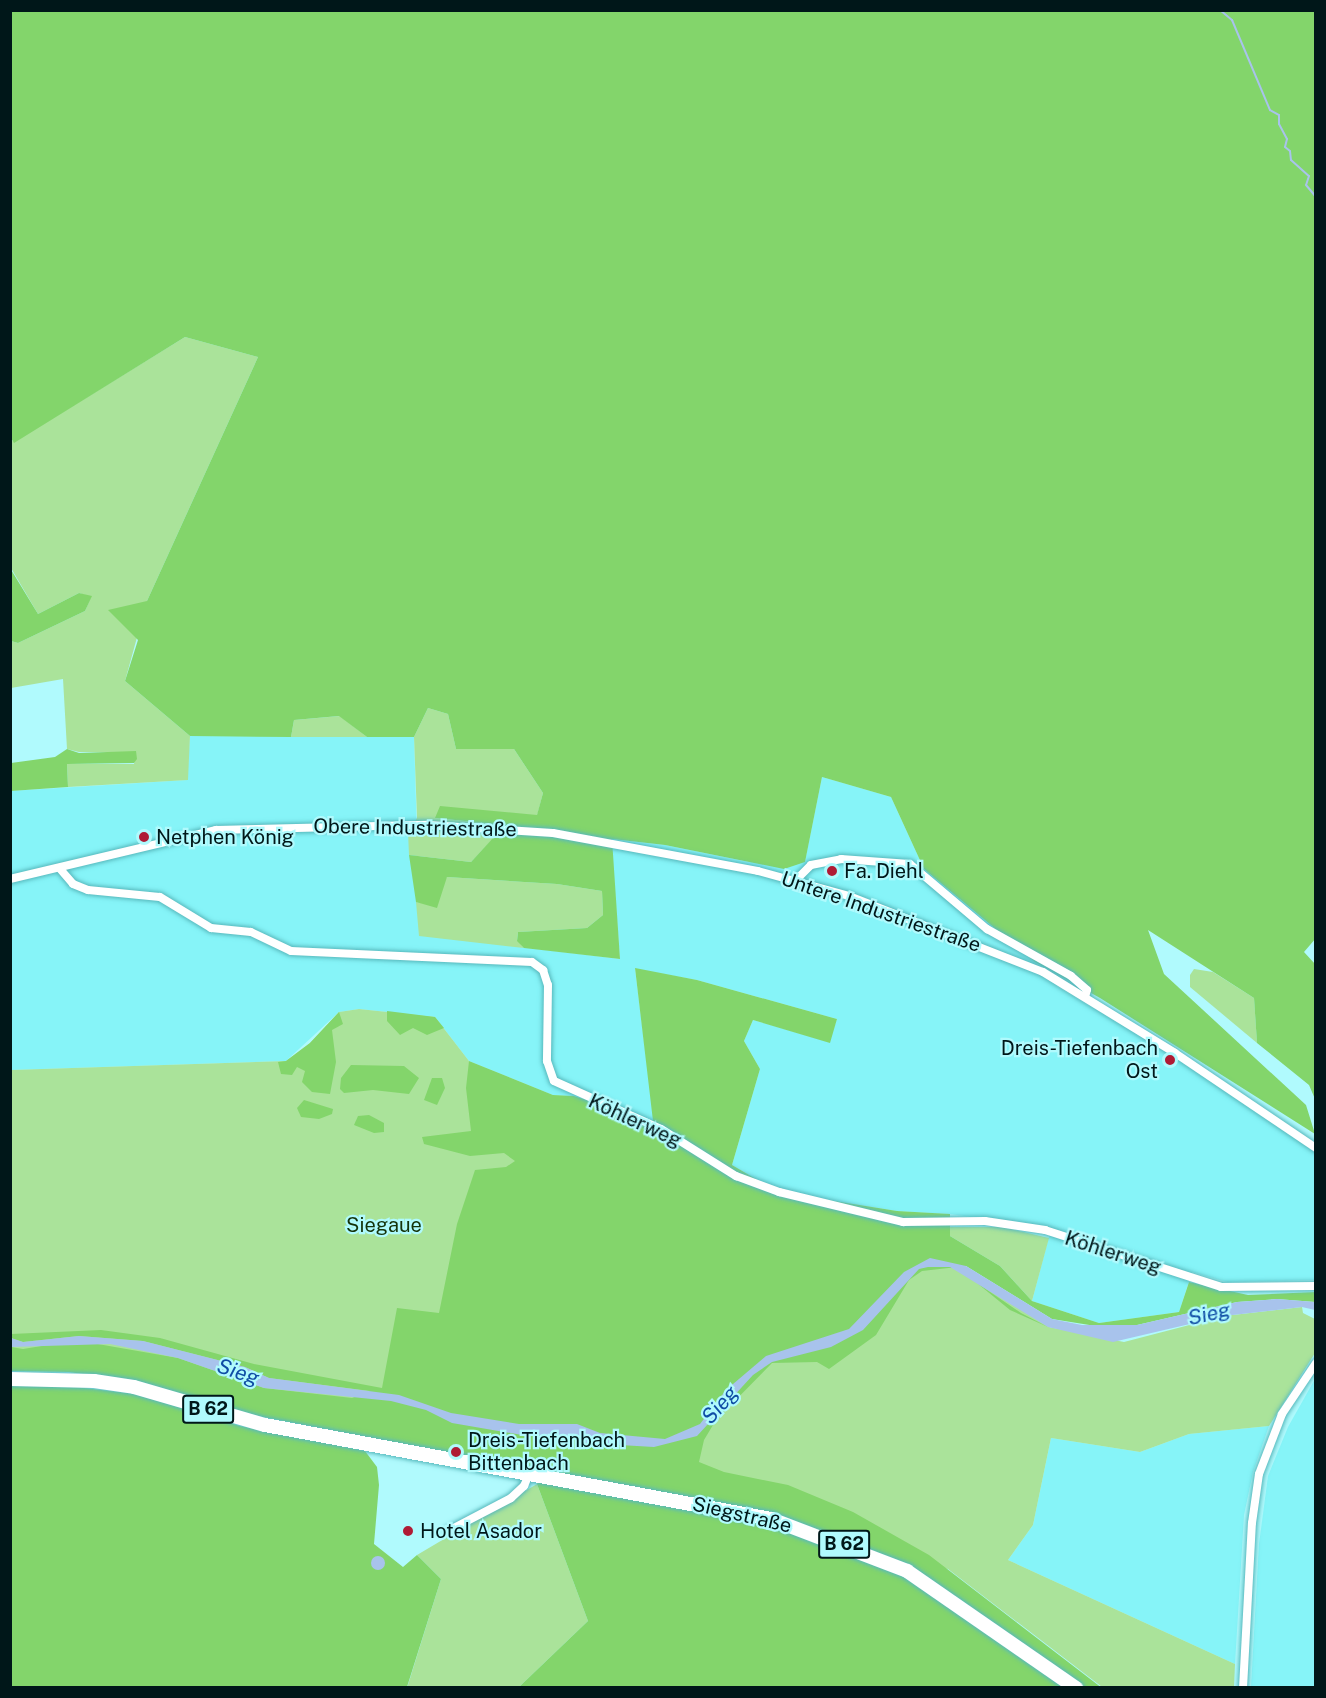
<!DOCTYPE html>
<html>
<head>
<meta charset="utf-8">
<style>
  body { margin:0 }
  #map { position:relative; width:1326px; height:1698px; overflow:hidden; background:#b0fafd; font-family:"Public Sans",sans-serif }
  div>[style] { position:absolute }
  .built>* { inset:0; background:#86f4f8 }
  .green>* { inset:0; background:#aae39a }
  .forest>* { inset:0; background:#83d56b }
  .water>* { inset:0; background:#a8c3ec }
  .round { border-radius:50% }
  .stream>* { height:2px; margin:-1px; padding:0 1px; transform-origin:1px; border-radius:1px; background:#a8c3ec }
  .roads { filter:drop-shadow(0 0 2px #57b8bc) drop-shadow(0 0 2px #57b8bc) }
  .minor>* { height:8px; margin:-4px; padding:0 4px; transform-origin:4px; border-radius:4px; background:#fff }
  .primary>* { height:14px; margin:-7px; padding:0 7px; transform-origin:7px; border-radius:7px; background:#fff }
  .dots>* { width:16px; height:16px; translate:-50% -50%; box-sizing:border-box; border:3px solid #b0fafd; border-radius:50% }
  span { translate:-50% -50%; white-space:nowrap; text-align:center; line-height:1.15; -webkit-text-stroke:4.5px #b0fafd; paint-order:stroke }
  .shield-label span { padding:2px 4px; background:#b0fafd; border:2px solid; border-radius:4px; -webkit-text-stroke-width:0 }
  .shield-label { font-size:18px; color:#001719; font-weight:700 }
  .street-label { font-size:20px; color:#001719 }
  .poi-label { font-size:20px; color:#001719 }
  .left { translate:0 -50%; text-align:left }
  .right { translate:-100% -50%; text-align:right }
  .park-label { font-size:20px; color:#143309 }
  .water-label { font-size:21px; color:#0f4da5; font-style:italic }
  .frame { position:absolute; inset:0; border:12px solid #001719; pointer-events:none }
</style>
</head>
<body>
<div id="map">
  <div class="built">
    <div style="clip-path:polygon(190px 736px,414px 737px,420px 935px,620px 959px,611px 839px,665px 845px,749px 862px,805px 861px,822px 777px,891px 797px,924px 869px,1035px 962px,1058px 987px,1277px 1118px,1312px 1150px,1316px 1154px,1315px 1280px,1227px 1282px,1192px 1272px,1179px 1312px,1099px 1323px,1032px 1301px,1051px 1229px,950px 1214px,897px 1211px,778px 1192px,732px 1165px,760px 1069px,744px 1041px,753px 1020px,829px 1042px,837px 1019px,697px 980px,635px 969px,654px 1121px,574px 1096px,553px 1095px,469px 1061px,435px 1017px,359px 1009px,339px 1012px,286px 1061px,11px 1070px,10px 791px,187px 780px)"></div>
    <div style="clip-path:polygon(1315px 1379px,1315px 1687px,1251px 1687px,1259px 1544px,1268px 1476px,1288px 1427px)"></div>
    <div style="clip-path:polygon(1269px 1426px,1253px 1472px,1244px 1515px,1235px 1664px,1008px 1560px,1033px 1525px,1051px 1438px,1140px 1452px,1189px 1434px)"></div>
  </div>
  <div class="green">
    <div style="clip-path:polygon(185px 337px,258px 357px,147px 601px,125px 681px,190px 736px,188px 780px,68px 787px,67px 764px,134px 764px,136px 752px,79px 752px,67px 749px,63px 679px,11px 688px,11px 641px,18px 643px,85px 611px,91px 597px,79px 593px,38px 614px,11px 568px,10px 438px,14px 442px)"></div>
    <div style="clip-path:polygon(428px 708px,448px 714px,456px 749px,514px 749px,543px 793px,537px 816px,435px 818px,506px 825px,471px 862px,409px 855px,408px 832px,417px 818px,414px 737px)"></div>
    <div style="clip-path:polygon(340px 716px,367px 737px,291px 737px,294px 720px)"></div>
    <div style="clip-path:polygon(447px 877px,557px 884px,602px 891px,603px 915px,587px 928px,518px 932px,517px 940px,524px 948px,419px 936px,416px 902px,428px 904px)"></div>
    <div style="clip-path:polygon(1194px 969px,1213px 972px,1254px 998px,1257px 1043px,1190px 987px,1190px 975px)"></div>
    <div style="clip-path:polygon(359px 1009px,435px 1017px,469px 1061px,469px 1069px,940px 1257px,1049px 1327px,1124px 1342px,1224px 1316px,1302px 1307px,1303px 1313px,1315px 1319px,1315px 1353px,1269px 1426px,1189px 1434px,1140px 1452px,1051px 1438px,1033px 1525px,1008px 1560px,1235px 1664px,1234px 1687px,1102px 1687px,948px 1569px,11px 1350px,10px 1065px,11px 1070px,286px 1061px,310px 1043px,339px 1012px)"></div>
    <div style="clip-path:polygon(950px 1227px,1002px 1227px,1049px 1238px,1032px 1301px,1000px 1266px,950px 1236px)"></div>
    <div style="clip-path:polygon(537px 1484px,588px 1621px,519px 1687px,407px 1688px,441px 1579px,417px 1555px)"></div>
  </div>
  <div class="forest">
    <div style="clip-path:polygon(11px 11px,1315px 11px,1316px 938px,1304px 952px,1315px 964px,1315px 1099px,1309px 1085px,1257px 1043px,1254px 998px,1148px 930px,1164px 974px,1306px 1105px,1315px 1134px,1100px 998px,1035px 962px,924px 869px,891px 797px,822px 777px,805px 862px,784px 869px,665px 845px,612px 839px,620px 959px,524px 948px,517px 941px,518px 932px,587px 928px,603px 915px,602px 891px,557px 884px,447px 877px,437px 908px,416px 902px,409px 855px,471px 862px,505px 825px,435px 818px,440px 806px,537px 815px,543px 793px,514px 749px,456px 749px,448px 714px,428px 708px,414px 737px,367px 737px,339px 716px,294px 720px,291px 737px,190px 736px,125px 681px,138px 640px,108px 610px,147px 601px,258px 357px,185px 337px,14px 443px,11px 438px)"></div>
    <div style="clip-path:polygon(10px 568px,38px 614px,79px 593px,92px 596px,85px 611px,18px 643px,11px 641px)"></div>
    <div style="clip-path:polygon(67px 749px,79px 753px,136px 751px,137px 759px,134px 763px,67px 764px,68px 787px,11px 791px,11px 763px,55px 757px)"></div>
    <div style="clip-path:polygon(635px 968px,697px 980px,837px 1019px,830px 1043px,753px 1020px,744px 1041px,760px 1069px,732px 1165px,778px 1192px,897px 1211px,950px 1214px,950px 1236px,1000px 1266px,1032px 1301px,1099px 1323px,1179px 1312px,1189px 1282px,1248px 1295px,1316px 1292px,1315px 1302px,1277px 1299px,1237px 1302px,1137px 1325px,1102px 1327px,1052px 1319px,966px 1266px,922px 1271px,909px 1280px,876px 1335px,829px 1369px,817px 1362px,772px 1363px,716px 1420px,704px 1440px,699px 1462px,724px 1472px,788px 1485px,853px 1512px,929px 1555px,1102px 1688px,519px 1687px,588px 1621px,537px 1484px,542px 1471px,247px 1414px,139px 1382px,69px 1372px,11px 1371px,11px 1347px,23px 1349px,60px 1343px,92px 1343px,178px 1358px,264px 1388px,352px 1398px,370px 1391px,269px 1378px,245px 1367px,143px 1341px,79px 1336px,23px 1342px,11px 1338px,11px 1334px,101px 1330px,160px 1338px,254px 1364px,382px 1388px,397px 1308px,439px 1313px,457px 1224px,475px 1170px,506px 1167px,515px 1161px,504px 1153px,470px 1156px,424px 1144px,422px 1137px,471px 1131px,466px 1088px,469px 1061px,553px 1095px,574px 1096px,653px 1121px)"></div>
    <div style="clip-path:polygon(387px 1011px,435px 1017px,444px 1028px,427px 1035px,413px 1028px,400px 1035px,387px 1021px)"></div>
    <div style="clip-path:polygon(339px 1012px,343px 1024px,332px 1030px,336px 1062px,330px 1094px,312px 1092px,302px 1082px,305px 1071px,297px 1067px,292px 1075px,281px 1074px,278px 1062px,286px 1061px,310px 1043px)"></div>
    <div style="clip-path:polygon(351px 1065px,404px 1066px,419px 1078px,409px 1094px,373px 1090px,344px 1093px,340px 1089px,341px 1078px)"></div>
    <div style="clip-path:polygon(432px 1078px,442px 1078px,445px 1088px,437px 1105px,424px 1100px)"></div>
    <div style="clip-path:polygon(304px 1100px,333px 1109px,332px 1114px,319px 1119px,301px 1117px,297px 1108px)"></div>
    <div style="clip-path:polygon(369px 1115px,384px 1123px,384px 1132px,374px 1133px,354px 1125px,358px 1116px)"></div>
    <div style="clip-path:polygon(977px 1283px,1021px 1313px,1048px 1327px,1010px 1310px)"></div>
    <div style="clip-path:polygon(11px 1384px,58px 1385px,136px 1394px,240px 1426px,365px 1451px,377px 1467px,379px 1485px,374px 1544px,403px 1567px,417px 1555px,441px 1579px,407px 1687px,11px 1688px)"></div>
  </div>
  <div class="water">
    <div style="clip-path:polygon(930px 1258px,966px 1266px,1052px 1319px,1082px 1325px,1137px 1325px,1237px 1302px,1277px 1299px,1315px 1302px,1315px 1310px,1302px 1307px,1224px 1316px,1113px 1342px,1048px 1327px,950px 1267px,928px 1267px,919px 1269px,863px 1330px,831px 1347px,772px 1362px,753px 1375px,697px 1436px,654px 1447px,586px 1443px,566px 1436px,522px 1435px,452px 1423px,426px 1410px,391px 1401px,264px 1388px,178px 1358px,110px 1344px,11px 1347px,11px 1338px,23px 1342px,79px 1336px,143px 1341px,245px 1367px,269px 1378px,399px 1395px,451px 1413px,519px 1424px,577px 1424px,600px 1433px,665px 1439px,700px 1424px,726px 1390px,766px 1356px,849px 1329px,904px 1272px)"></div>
    <div class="round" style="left:371px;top:1556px;width:14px;height:14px"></div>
  </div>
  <div class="stream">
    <div style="left:1220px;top:10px;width:16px;rotate:40deg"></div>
    <div style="left:1232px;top:20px;width:98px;rotate:67.1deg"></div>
    <div style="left:1270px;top:110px;width:10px;rotate:29deg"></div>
    <div style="left:1279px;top:115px;width:9px;rotate:90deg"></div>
    <div style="left:1279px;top:124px;width:17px;rotate:62deg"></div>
    <div style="left:1287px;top:139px;width:8px;rotate:104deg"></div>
    <div style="left:1285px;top:147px;width:6px;rotate:39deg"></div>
    <div style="left:1290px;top:151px;width:9px;rotate:84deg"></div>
    <div style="left:1291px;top:160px;width:24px;rotate:42deg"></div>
    <div style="left:1309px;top:176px;width:9px;rotate:108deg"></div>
    <div style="left:1306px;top:185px;width:16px;rotate:50deg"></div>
  </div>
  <div class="roads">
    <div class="minor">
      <div style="left:61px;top:870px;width:18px;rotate:49deg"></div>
      <div style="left:73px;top:884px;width:16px;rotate:22deg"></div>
      <div style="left:88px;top:890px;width:72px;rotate:5.6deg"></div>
      <div style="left:160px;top:897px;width:60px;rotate:31.3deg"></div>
      <div style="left:211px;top:928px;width:40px;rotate:5.7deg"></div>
      <div style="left:251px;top:932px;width:44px;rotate:25.4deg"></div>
      <div style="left:291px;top:951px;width:241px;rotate:2.6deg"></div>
      <div style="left:532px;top:962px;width:14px;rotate:36deg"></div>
      <div style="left:543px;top:970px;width:16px;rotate:72deg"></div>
      <div style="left:548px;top:985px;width:76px;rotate:90.8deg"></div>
      <div style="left:547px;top:1061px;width:21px;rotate:71deg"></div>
      <div style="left:554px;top:1081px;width:117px;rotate:24.2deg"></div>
      <div style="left:661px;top:1129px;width:89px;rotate:32.1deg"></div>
      <div style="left:736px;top:1176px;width:46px;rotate:20.4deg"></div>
      <div style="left:779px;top:1192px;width:128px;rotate:13.6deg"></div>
      <div style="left:903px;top:1222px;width:82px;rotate:-0.7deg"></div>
      <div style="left:985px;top:1221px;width:61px;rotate:8.5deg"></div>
      <div style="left:1045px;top:1230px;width:185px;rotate:17.9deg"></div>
      <div style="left:1221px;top:1287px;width:95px;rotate:-0.6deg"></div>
      <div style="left:10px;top:879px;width:212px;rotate:-13.4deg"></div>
      <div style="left:216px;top:830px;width:212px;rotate:-1.4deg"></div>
      <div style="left:428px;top:825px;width:125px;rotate:3.7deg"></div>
      <div style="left:553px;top:833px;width:208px;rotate:10.5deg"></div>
      <div style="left:758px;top:871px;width:94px;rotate:15.4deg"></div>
      <div style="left:849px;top:896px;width:208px;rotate:21.4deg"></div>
      <div style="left:1043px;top:972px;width:155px;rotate:31.5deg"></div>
      <div style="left:1175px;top:1053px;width:170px;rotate:34deg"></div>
      <div style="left:796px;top:880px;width:21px;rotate:-45deg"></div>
      <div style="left:811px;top:865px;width:31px;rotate:-11deg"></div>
      <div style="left:841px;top:859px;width:69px;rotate:4.1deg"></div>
      <div style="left:910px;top:864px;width:101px;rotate:40.2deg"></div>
      <div style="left:987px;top:929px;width:96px;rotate:29.2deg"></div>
      <div style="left:1071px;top:976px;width:21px;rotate:41deg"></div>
      <div style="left:1087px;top:990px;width:7px;rotate:106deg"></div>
      <div style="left:448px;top:1531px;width:71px;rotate:-27.6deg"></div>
      <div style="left:511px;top:1498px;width:18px;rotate:-43deg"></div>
      <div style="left:524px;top:1486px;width:13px;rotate:-67deg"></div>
      <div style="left:1243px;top:1688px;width:165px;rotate:-86.9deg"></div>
      <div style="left:1252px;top:1523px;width:49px;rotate:-81.9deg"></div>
      <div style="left:1259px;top:1474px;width:64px;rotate:-69deg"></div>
      <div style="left:1282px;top:1414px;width:61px;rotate:-56.3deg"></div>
    </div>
    <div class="primary">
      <div style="left:10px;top:1379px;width:84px;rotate:1.4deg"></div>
      <div style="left:94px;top:1381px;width:40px;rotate:8.5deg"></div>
      <div style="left:134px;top:1387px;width:136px;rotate:16.2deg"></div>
      <div style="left:265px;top:1425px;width:515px;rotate:10.52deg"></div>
      <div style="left:771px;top:1519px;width:146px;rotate:20.9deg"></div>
      <div style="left:907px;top:1571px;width:206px;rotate:34.7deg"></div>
    </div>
  </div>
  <div class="dots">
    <div style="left:144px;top:837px;background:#af1b35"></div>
    <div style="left:832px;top:871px;background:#af1b35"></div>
    <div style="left:1170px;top:1060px;background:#af1b35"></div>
    <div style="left:456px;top:1452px;background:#af1b35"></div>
    <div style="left:408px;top:1531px;background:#af1b35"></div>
  </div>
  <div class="shield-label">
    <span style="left:208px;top:1409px">B 62</span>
    <span style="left:844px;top:1544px">B 62</span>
  </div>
  <div class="street-label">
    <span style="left:415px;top:828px;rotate:1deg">Obere Industriestraße</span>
    <span style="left:881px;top:912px;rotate:19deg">Untere Industriestraße</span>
    <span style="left:635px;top:1121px;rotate:25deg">Köhlerweg</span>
    <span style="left:1113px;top:1253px;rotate:18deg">Köhlerweg</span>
    <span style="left:742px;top:1515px;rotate:13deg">Siegstraße</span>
  </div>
  <div class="poi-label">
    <span class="left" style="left:156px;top:837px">Netphen König</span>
    <span class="left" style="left:844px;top:871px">Fa. Diehl</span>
    <span class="right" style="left:1158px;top:1060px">Dreis-Tiefenbach<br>Ost</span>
    <span class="left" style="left:468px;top:1452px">Dreis-Tiefenbach<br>Bittenbach</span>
    <span class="left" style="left:420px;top:1531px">Hotel Asador</span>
  </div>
  <div class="park-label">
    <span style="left:384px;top:1225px">Siegaue</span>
  </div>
  <div class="water-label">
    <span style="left:1209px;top:1314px;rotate:-12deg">Sieg</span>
    <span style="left:238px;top:1372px;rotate:19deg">Sieg</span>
    <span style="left:720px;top:1405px;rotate:-48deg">Sieg</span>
  </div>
  <div class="frame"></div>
</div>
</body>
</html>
